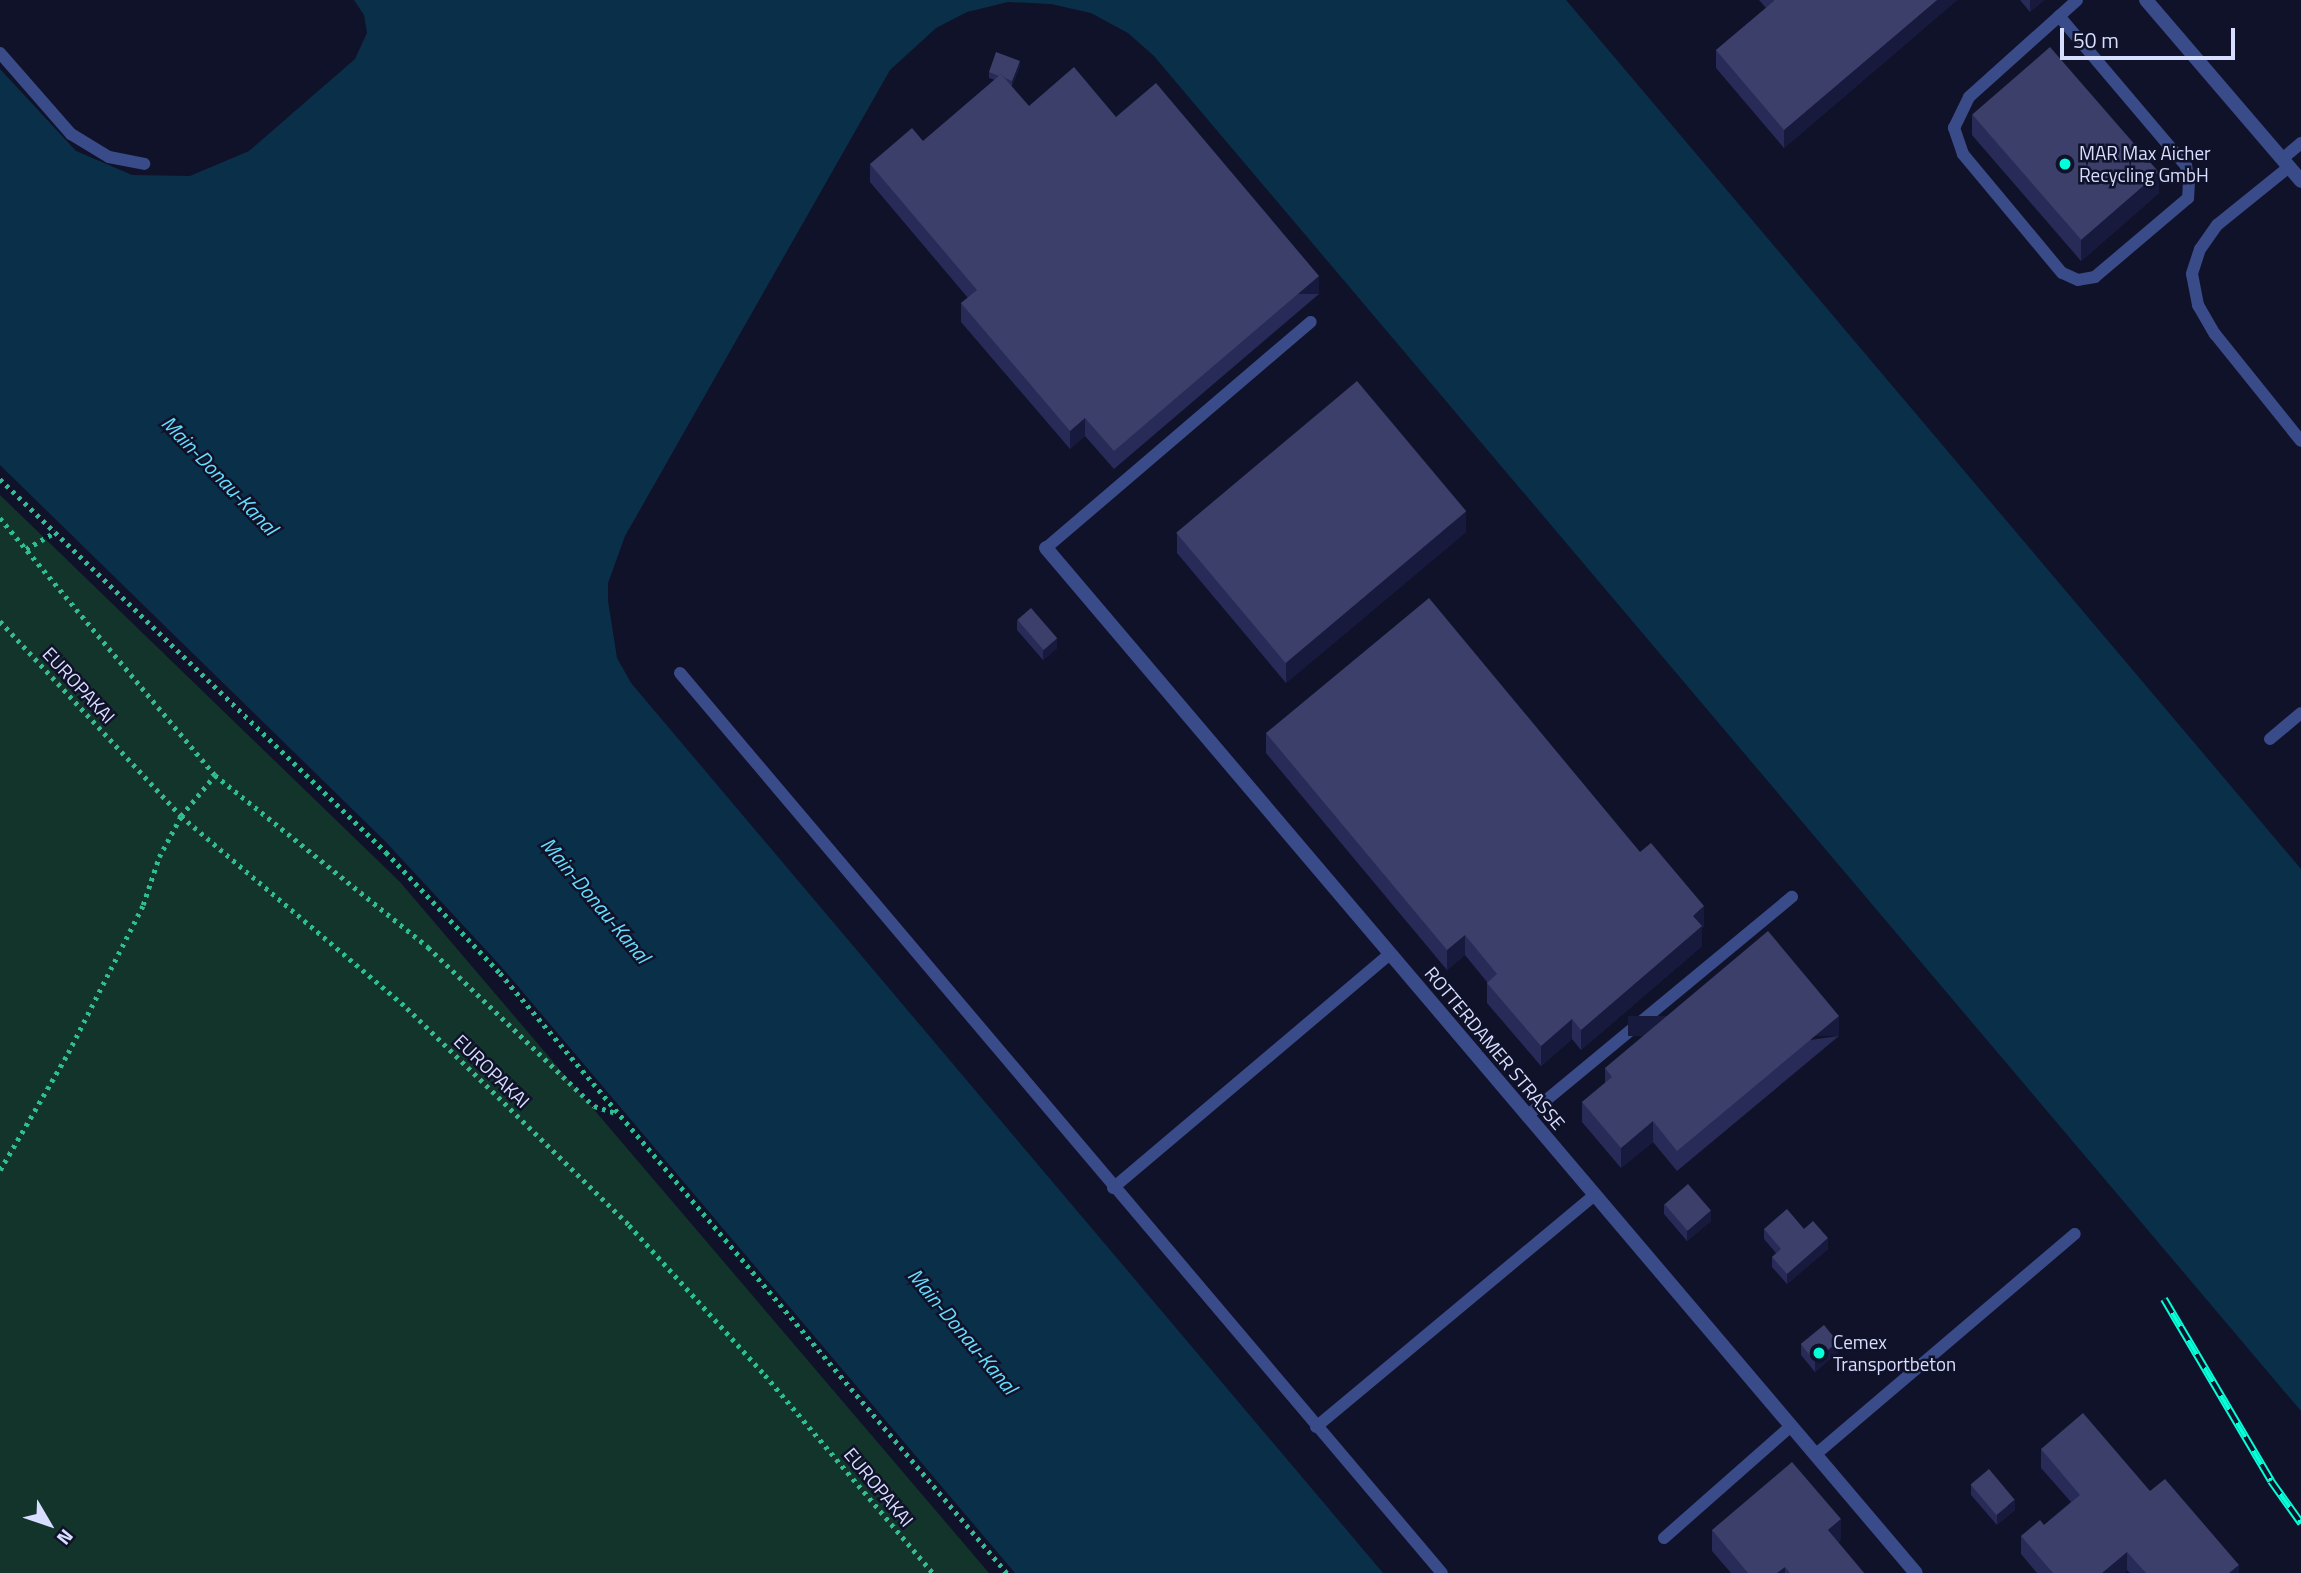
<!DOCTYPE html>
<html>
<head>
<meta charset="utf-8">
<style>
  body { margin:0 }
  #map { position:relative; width:2301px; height:1573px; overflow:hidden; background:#101229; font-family:"Titillium Web",sans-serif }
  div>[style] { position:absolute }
  .green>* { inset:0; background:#13342a }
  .water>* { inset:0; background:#0a3049 }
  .path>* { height:4.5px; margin-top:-2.25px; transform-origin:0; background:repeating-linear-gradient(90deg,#2ebe91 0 3.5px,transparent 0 8.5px) }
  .lane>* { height:12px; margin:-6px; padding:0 6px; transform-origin:6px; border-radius:6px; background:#3a4b89 }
  .street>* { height:14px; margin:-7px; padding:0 7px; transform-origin:7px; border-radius:7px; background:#3a4b89 }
  .rail>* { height:8px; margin-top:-4px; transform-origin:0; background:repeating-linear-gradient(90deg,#101229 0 16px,#04ffd9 0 32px); box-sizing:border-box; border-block:2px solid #04ffd9 }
  .wall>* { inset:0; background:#282b58 }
  .shaded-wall>* { inset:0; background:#17193d; transform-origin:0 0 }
  .building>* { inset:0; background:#3b3f6a; transform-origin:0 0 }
  .dots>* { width:19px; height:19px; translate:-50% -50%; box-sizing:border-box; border:4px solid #101229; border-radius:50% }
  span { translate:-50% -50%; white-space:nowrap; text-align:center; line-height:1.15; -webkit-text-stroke:5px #101229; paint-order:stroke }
  .poi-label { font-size:19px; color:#d8deff }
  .left { translate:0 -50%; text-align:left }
  .street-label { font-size:19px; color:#d8deff }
  .water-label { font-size:21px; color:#66dfff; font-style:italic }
  .north { position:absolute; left:14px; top:1489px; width:70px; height:70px; -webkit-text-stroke:5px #101229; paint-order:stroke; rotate:129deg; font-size:19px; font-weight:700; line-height:28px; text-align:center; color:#d8deff }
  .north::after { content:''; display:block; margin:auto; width:24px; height:32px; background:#d8deff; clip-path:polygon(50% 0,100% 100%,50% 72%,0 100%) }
  .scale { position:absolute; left:2060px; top:28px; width:175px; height:32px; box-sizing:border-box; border:4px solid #d8deff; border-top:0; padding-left:9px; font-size:21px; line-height:24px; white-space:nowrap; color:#d8deff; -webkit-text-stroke:5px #101229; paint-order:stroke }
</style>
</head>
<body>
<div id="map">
  <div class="green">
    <div style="clip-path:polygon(0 495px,400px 882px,989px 1573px,0 1573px)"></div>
  </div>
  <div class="water">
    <div style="clip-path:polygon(354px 0,1566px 0,2301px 869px,2301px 1411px,1154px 56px,1128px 33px,1091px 13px,1051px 4px,1008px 2px,967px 12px,936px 28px,890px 70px,625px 536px,608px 583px,608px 601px,617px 658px,631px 683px,1383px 1573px,1015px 1573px,499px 964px,385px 841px,0 465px,0 69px,76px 151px,132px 175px,190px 176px,249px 151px,355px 59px,367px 33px,364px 15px)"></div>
  </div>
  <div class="path">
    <div style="left:0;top:479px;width:537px;rotate:44.02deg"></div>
    <div style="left:386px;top:852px;width:166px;rotate:46.7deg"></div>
    <div style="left:500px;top:973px;width:786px;rotate:49.8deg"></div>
    <div style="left:0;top:518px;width:335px;rotate:50.1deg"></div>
    <div style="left:215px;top:775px;width:274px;rotate:38.9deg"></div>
    <div style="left:428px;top:947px;width:230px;rotate:43.8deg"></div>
    <div style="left:594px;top:1106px;width:25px;rotate:18deg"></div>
    <div style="left:26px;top:549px;width:34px;rotate:-30deg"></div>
    <div style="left:0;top:621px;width:266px;rotate:47.1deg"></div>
    <div style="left:181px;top:816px;width:297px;rotate:40.3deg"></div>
    <div style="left:407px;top:1008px;width:310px;rotate:44.3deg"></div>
    <div style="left:629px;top:1225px;width:202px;rotate:47.8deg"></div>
    <div style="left:765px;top:1375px;width:260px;rotate:49.7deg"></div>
    <div style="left:0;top:1170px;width:135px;rotate:-59.8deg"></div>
    <div style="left:68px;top:1053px;width:166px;rotate:-63.1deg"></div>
    <div style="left:143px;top:905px;width:51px;rotate:-71.6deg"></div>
    <div style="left:159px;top:857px;width:47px;rotate:-61.8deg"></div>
    <div style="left:181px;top:816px;width:53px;rotate:-50.3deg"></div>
  </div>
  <div class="lane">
    <div style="left:2059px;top:16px;width:197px;rotate:49.7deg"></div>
    <div style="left:2186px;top:166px;width:15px;rotate:79deg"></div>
    <div style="left:2189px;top:181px;width:17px;rotate:93deg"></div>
    <div style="left:2188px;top:198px;width:122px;rotate:139.7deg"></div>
    <div style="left:2095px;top:277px;width:17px;rotate:170deg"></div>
    <div style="left:2078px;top:280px;width:17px;rotate:-156deg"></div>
    <div style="left:2062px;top:273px;width:155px;rotate:-129.8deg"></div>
    <div style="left:1963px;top:154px;width:28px;rotate:-109deg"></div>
    <div style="left:1954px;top:128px;width:34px;rotate:-64deg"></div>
    <div style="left:1969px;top:97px;width:145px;rotate:-41.9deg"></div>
    <div style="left:0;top:53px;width:108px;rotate:48.8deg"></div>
    <div style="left:71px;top:134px;width:44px;rotate:31.2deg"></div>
    <div style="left:109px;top:157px;width:36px;rotate:11deg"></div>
    <div style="left:2282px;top:159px;width:25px;rotate:-40deg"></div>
    <div style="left:2289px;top:167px;width:92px;rotate:141.1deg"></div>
    <div style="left:2217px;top:225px;width:29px;rotate:125deg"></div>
    <div style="left:2200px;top:249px;width:26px;rotate:108deg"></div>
    <div style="left:2192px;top:274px;width:32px;rotate:79deg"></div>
    <div style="left:2198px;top:305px;width:34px;rotate:60deg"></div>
    <div style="left:2215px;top:334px;width:137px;rotate:51.2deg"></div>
    <div style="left:1046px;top:548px;width:348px;rotate:-40.5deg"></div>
    <div style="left:680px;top:673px;width:1179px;rotate:49.75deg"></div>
    <div style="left:2270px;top:739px;width:40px;rotate:-40deg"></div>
    <div style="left:1527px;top:1116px;width:344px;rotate:-39.6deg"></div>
    <div style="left:1113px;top:1188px;width:363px;rotate:-40.2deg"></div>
    <div style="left:1316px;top:1427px;width:362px;rotate:-39.8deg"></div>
    <div style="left:1815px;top:1455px;width:341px;rotate:-40.4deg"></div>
    <div style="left:1664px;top:1538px;width:169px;rotate:-41.4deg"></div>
  </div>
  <div class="street">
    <div style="left:2146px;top:0;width:238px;rotate:49.4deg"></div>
    <div style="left:1046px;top:548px;width:1344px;rotate:49.68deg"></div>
  </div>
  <div class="rail">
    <div style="left:2164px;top:1299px;width:211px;rotate:59.5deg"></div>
    <div style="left:2271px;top:1481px;width:52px;rotate:54.5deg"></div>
  </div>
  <div class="wall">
    <div style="clip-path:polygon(1759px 0,1957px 0,1784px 148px,1716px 68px,1716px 50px,1766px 8px)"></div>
    <div style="clip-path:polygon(2020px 0,2044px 0,2030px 12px)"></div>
    <div style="clip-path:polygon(1020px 66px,1012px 86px,1011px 86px,1029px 106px,1116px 117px,1319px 294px,1114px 469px,1085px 436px,1070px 449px,961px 322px,961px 303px,968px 298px,870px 182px,870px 164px,923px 141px,995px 80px,989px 78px,989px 72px)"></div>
    <div style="clip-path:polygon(1972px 115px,2159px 193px,2081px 261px,1972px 135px)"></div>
    <div style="clip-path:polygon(1466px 532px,1286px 683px,1177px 553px,1177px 533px)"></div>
    <div style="clip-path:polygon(1017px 620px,1057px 648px,1043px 660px,1017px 630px)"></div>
    <div style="clip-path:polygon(1266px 733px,1640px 852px,1704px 926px,1702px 928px,1702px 946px,1581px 1050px,1572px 1039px,1541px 1066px,1487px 1003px,1487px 982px,1465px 955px,1447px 970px,1266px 753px)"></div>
    <div style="clip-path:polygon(1839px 1036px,1677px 1171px,1653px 1142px,1621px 1168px,1582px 1122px,1582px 1102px,1605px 1083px,1605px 1068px)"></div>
    <div style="clip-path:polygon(1664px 1204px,1711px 1221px,1687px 1241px,1664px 1214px)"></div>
    <div style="clip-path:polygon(1764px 1229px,1804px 1229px,1828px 1249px,1787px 1284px,1772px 1267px,1772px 1257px,1776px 1253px,1764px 1239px)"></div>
    <div style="clip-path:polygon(1801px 1345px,1838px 1352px,1815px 1372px,1801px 1355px)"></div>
    <div style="clip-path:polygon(2041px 1449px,2150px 1491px,2239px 1573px,2130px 1573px,2127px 1570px,2124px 1573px,2037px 1573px,2021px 1554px,2021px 1536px,2044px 1525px,2071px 1502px,2041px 1468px)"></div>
    <div style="clip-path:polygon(1971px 1485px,2015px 1510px,1997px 1525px,1971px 1495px)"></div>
    <div style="clip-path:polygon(1712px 1530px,1841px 1539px,1838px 1542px,1864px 1573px,1731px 1573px,1712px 1551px)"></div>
  </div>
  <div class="shaded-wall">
    <div style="clip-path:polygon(1937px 0,1957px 0,1784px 148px,1784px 130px)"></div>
    <div style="clip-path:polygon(2030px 0,2044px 0,2030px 12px)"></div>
    <div style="clip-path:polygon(1020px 61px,1020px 66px,1012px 86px,1012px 81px)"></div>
    <div style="clip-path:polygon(2159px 172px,2159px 193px,2081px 261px,2081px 240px)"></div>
    <div style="left:1319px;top:276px;width:18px;height:270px;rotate:90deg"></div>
    <div style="clip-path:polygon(1085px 418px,1085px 436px,1070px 449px,1070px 431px)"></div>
    <div style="clip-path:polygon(1466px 511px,1466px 532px,1286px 683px,1286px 663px)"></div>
    <div style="clip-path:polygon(1057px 638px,1057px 648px,1043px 660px,1043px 650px)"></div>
    <div style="clip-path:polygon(1704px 906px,1704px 926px,1702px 928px,1702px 946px,1581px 1050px,1581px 1030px,1693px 916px)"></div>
    <div style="clip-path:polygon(1465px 935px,1465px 955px,1447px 970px,1447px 950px)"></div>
    <div style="left:1839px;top:1016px;width:20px;height:211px;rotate:90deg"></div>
    <div style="clip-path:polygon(1572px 1019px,1572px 1039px,1541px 1066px,1541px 1046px)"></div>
    <div style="clip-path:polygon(1653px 1121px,1653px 1142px,1621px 1168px,1621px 1148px)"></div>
    <div style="clip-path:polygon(1711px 1210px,1711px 1221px,1687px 1241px,1687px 1231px)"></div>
    <div style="clip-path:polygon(1828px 1238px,1828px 1249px,1787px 1284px,1787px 1274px)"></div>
    <div style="clip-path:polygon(1838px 1342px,1838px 1352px,1815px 1372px,1815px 1361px)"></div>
    <div style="clip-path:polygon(2015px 1500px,2015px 1510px,1997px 1525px,1997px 1515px)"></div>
    <div style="clip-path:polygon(1841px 1519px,1841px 1539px,1828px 1551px,1828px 1530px)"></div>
    <div style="clip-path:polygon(2127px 1552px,2127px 1570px,2124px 1573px,2102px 1573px)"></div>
    <div style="clip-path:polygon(2239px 1565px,2239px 1573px,2229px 1573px)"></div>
    <div style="clip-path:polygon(1785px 1567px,1785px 1573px,1777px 1573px)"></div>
  </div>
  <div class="building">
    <div style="clip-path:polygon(1774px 0,1937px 0,1784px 130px,1716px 50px,1774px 1px)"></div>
    <div style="left:2050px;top:47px;width:166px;height:103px;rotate:49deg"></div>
    <div style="clip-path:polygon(996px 52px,1020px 61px,1012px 81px,1005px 78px,1001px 74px,999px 76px,989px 72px)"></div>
    <div style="clip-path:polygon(1074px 67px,1116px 117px,1156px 83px,1319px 276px,1114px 451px,1085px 418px,1070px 431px,961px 303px,977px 290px,870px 164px,912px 128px,923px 141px,1001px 74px,1029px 106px)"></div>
    <div style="left:1357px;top:381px;width:170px;height:236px;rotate:50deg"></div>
    <div style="clip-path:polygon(1429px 598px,1640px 852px,1651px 843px,1704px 906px,1693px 916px,1702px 926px,1581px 1030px,1572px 1019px,1541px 1046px,1487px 983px,1497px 974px,1465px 935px,1447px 950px,1266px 733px)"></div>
    <div style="left:1031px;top:608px;width:40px;height:18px;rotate:49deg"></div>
    <div style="clip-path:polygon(1768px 931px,1839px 1016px,1677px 1151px,1653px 1121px,1621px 1148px,1582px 1102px,1612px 1077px,1605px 1068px)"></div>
    <div style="left:1688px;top:1184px;width:35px;height:31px;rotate:49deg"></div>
    <div style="clip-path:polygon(1787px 1209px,1804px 1229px,1813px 1221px,1828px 1238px,1787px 1274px,1772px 1257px,1781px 1249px,1764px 1229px)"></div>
    <div style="left:1824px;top:1325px;width:22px;height:30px;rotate:51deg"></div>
    <div style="clip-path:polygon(2083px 1413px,2150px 1491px,2165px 1479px,2239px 1565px,2229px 1573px,2146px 1573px,2127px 1552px,2102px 1573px,2053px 1573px,2021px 1536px,2040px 1520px,2044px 1525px,2080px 1495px,2041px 1449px)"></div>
    <div style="clip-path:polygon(1792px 1462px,1841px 1519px,1828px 1530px,1864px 1573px,1790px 1573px,1785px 1567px,1777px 1573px,1748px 1573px,1712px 1530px)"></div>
    <div style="left:1989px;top:1469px;width:40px;height:24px;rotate:50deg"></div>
  </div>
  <div class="dots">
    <div style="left:2065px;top:164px;background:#04ffd9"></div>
    <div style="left:1819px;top:1353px;background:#04ffd9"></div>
  </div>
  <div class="poi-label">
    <span class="left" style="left:2079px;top:164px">MAR Max Aicher<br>Recycling GmbH</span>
    <span class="left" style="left:1833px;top:1353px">Cemex<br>Transportbeton</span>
  </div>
  <div class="street-label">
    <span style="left:79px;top:685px;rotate:47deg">EUROPAKAI</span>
    <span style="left:1495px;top:1048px;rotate:50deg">ROTTERDAMER STRASSE</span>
    <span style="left:492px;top:1071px;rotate:44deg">EUROPAKAI</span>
    <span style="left:879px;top:1487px;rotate:50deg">EUROPAKAI</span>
  </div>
  <div class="water-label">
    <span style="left:220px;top:475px;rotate:46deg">Main-Donau-Kanal</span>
    <span style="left:596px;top:900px;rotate:50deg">Main-Donau-Kanal</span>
    <span style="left:963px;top:1331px;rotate:50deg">Main-Donau-Kanal</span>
  </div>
  <div class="north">N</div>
  <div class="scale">50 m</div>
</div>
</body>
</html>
